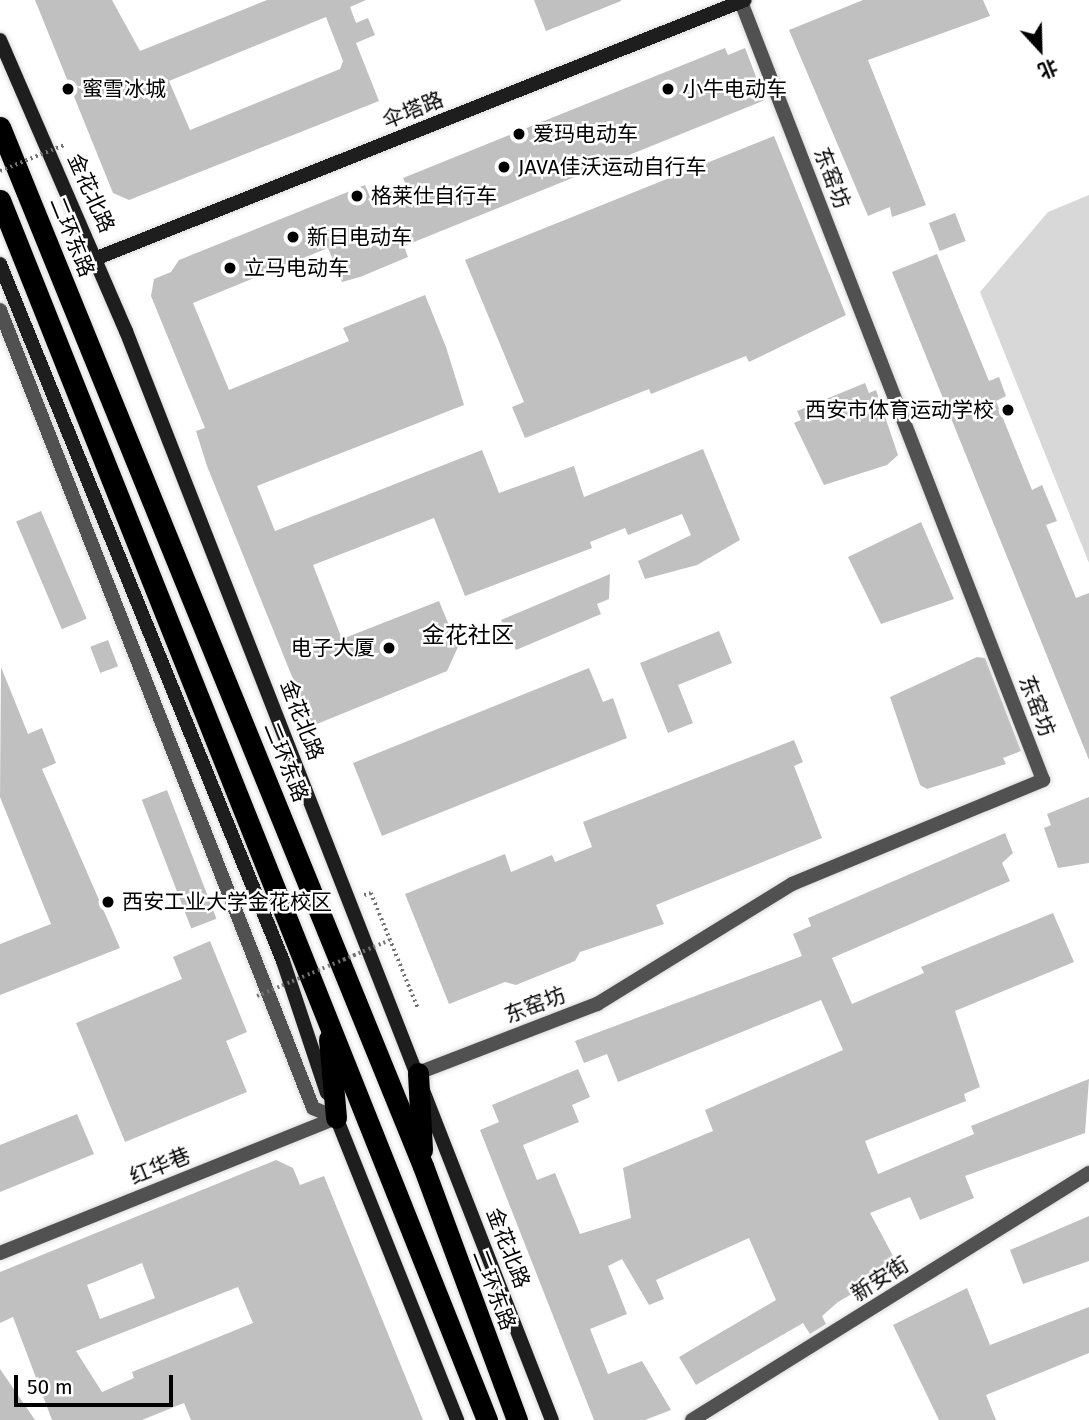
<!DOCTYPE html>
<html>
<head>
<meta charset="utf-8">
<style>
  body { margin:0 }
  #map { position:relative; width:1089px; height:1420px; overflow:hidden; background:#fff; font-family:"Fira Sans","Noto Sans SC",sans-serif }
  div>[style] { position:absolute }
  .green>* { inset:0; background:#d8d8d8 }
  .building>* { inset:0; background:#c0c0c0; transform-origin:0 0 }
  .path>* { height:3.5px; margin-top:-1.75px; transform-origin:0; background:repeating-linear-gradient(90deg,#737373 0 2px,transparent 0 5.5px) }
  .roads { filter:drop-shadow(0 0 2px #dbdbdb) drop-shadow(0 0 2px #dbdbdb) }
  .street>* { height:14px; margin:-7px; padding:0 7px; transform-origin:7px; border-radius:7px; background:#515151 }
  .secondary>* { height:14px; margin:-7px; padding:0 7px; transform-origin:7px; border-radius:7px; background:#1e1e1e }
  .highway>* { height:21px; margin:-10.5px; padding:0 10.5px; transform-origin:10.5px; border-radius:10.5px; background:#000 }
  .path-bridge>* { height:3.5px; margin-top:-1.75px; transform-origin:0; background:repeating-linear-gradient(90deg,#737373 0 2px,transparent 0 5.5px) }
  .dots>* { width:19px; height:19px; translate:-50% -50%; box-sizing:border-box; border:4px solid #fff; border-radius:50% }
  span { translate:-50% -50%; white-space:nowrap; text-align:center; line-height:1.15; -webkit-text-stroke:5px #fff; paint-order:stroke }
  .poi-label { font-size:21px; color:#000 }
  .left { translate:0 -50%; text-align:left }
  .right { translate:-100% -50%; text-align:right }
  .street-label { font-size:21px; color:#000 }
  .neighbourhood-label { font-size:23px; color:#000 }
  .north { position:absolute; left:1005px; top:14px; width:70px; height:70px; -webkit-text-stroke:5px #fff; paint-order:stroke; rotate:158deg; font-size:19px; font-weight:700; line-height:28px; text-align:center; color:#000 }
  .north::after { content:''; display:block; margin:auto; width:24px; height:32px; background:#000; clip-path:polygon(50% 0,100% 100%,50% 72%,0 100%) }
  .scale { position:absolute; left:14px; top:1375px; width:159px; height:32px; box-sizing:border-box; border:4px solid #000; border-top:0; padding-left:9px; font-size:21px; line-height:24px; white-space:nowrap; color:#000; -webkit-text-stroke:5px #fff; paint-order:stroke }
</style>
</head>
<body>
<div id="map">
  <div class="green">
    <div style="clip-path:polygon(1089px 195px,1089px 563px,980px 292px,1048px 212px)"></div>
  </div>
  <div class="building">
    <div style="clip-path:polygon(evenodd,35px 0,112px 0,140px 51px,267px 0,366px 0,350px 7px,356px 23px,368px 18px,375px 35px,356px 43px,379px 101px,129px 200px,113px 193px,35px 0,326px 17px,343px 61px,340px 69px,190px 130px,169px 81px,326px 17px)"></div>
    <div style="clip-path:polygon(534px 0,621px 0,621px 1px,546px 31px)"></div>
    <div style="clip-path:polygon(863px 0,983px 0,990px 16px,868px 60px,926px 205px,892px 217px,890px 207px,868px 216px,789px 30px)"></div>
    <div style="clip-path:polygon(725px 48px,728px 55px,745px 48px,765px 100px,404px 246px,408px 257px,360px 277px,342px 282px,328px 248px,193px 303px,229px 390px,349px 341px,343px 328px,425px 295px,446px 347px,464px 405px,257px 486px,275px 531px,482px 450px,499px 493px,574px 466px,584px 497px,703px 449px,740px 540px,697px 565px,645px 579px,638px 561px,691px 535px,682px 514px,628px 535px,625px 528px,590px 542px,592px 548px,465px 596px,434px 518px,313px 565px,342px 639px,439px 601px,458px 647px,447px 671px,312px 726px,207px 466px,196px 431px,205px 428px,151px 296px,154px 279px,171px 272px,179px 260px,365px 185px,371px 199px,406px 185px,403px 178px)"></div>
    <div style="clip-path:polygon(774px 136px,846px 315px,749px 362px,746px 356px,651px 394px,649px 389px,525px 438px,512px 407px,524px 402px,465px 260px)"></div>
    <div style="left:955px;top:213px;width:30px;height:28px;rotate:69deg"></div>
    <div style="clip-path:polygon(937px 254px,989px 381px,999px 377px,1006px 396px,996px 401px,1032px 490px,1042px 485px,1057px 521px,1046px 525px,1076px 598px,1089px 593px,1089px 760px,892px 272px)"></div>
    <div style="clip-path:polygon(865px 383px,869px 393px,876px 390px,898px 455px,887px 465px,824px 485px,794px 423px,801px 420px,797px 411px)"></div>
    <div style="left:41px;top:511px;width:117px;height:27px;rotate:67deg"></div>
    <div style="clip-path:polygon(921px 522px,954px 599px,881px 624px,848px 557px)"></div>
    <div style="clip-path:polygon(610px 574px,609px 599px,597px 604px,601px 614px,516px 650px,501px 620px)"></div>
    <div style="clip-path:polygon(719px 631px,732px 663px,678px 685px,693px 723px,668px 733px,640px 663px)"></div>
    <div style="left:108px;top:640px;width:28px;height:19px;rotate:69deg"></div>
    <div style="clip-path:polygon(977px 657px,985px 658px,1021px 751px,1003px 758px,1006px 764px,927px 789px,920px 785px,890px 697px)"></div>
    <div style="clip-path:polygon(1px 667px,28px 734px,42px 728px,56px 763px,42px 769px,120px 948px,0 995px,0 944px,51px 924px,0 797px)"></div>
    <div style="clip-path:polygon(589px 668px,603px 702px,613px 698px,627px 738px,382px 836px,353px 763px)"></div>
    <div style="clip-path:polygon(794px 740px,803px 762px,794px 766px,822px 838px,656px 905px,664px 924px,580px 952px,575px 961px,516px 985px,505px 982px,449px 1004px,405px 894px,505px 854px,511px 872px,552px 855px,555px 862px,592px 847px,583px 822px)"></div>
    <div style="left:167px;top:790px;width:138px;height:27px;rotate:69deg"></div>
    <div style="clip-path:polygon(1089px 797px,1089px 863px,1058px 868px,1044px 828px,1051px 825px,1047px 814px)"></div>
    <div style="clip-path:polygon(1005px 833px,1013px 853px,1002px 863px,1010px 881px,832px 958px,852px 1004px,924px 973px,921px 967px,1053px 913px,1074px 962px,955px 1011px,980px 1087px,964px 1094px,966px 1101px,865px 1141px,878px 1174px,974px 1134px,971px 1126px,1089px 1079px,1085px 1133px,965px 1176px,974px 1198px,920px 1220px,910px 1197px,870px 1213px,899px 1267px,838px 1302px,822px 1316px,826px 1324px,810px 1334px,803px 1323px,696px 1385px,679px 1357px,776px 1300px,749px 1238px,656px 1280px,664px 1299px,649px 1305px,622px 1259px,608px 1266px,627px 1314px,590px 1329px,608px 1374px,642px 1361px,671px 1410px,645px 1420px,594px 1420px,480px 1130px,499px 1122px,492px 1105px,578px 1069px,590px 1097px,572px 1105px,579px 1122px,523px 1145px,537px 1180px,555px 1173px,580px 1234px,631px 1218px,623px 1168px,713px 1131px,705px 1110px,843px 1050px,821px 1000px,618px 1082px,607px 1054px,584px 1063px,575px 1041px,802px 956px,793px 934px,811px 926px,808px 918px)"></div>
    <div style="clip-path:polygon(210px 941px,247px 1032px,226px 1041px,247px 1092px,125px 1142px,76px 1023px,182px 979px,173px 957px)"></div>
    <div style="clip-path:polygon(77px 1114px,94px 1154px,0 1192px,0 1145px)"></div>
    <div style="clip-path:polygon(evenodd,276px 1160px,293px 1168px,300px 1185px,324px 1176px,423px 1420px,191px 1420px,184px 1403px,142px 1420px,52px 1420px,13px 1317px,0 1323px,0 1272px,276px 1160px,142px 1263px,155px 1298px,100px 1319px,87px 1285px,142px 1263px,276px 1160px,238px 1287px,253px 1323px,132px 1372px,134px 1378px,102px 1392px,76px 1351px,238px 1287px)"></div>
    <div style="clip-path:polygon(1089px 1216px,1089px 1261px,1023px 1284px,1010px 1250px)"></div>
    <div style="clip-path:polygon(967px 1288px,990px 1345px,1089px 1307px,1089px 1353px,986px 1395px,996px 1420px,939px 1420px,893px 1325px)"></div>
    <div style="clip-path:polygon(0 1369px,35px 1420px,0 1420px)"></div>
  </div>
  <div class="path">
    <div style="left:364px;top:895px;width:7px;rotate:-16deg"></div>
    <div style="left:371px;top:893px;width:124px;rotate:67.8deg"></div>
  </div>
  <div class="roads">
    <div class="street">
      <div style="left:0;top:310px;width:857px;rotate:68.58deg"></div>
      <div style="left:313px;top:1108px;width:25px;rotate:23deg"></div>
      <div style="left:418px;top:1073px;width:192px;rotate:-21.1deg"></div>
      <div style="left:597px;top:1004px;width:229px;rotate:-31.6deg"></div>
      <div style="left:792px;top:884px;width:272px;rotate:-22.5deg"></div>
      <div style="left:1043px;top:780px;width:835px;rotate:-111.21deg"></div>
      <div style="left:0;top:1253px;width:362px;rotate:-21.9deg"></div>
      <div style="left:692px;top:1420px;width:468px;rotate:-31.9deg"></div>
    </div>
    <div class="secondary">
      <div style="left:0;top:40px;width:317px;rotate:66.6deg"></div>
      <div style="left:126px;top:331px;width:1169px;rotate:68.64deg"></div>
      <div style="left:97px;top:258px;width:697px;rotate:-21.71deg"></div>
      <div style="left:0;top:264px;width:752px;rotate:67.9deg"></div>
      <div style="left:283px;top:961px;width:139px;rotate:71.6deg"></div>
      <div style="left:334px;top:1112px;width:332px;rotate:68.2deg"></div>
    </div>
    <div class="highway">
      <div style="left:0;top:127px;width:1122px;rotate:67.85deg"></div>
      <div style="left:423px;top:1166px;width:271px;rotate:69.7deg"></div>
      <div style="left:0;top:200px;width:1314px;rotate:68.24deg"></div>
      <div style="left:329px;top:1039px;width:79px;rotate:84.9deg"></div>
      <div style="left:418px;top:1073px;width:77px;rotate:87deg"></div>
    </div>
  </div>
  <div class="path-bridge">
    <div style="left:0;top:171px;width:69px;rotate:-22.1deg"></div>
    <div style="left:257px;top:996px;width:144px;rotate:-22.8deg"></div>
  </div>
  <div class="dots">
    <div style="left:68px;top:89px;background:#000"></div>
    <div style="left:668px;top:89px;background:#000"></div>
    <div style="left:519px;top:134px;background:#000"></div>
    <div style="left:504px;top:167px;background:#000"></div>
    <div style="left:357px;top:196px;background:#000"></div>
    <div style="left:293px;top:237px;background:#000"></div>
    <div style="left:230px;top:268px;background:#000"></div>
    <div style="left:1008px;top:410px;background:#000"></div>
    <div style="left:389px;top:648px;background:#000"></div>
    <div style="left:108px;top:902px;background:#000"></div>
  </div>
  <div class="poi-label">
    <span class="left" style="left:82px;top:89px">蜜雪冰城</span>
    <span class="left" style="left:682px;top:89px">小牛电动车</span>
    <span class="left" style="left:533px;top:134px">爱玛电动车</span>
    <span class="left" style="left:518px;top:167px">JAVA佳沃运动自行车</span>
    <span class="left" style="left:371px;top:196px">格莱仕自行车</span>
    <span class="left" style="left:307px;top:237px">新日电动车</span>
    <span class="left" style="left:244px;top:268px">立马电动车</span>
    <span class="right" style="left:994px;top:410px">西安市体育运动学校</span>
    <span class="right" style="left:375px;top:648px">电子大厦</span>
    <span class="left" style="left:122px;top:902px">西安工业大学金花校区</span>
  </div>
  <div class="street-label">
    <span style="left:413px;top:110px;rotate:-22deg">伞塔路</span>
    <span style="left:832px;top:178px;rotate:69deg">东窑坊</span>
    <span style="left:91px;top:193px;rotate:66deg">金花北路</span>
    <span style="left:72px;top:237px;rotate:68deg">二环东路</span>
    <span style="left:1037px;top:706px;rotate:69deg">东窑坊</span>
    <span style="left:302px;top:720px;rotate:69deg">金花北路</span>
    <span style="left:286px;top:762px;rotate:68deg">二环东路</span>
    <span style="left:535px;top:1005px;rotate:-21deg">东窑坊</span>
    <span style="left:160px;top:1166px;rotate:-22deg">红华巷</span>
    <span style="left:508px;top:1248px;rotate:69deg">金花北路</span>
    <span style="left:880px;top:1279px;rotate:-32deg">新安街</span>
    <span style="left:494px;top:1290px;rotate:69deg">二环东路</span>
  </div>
  <div class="neighbourhood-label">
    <span style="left:468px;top:635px">金花社区</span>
  </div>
  <div class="north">北</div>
  <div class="scale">50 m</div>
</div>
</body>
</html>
